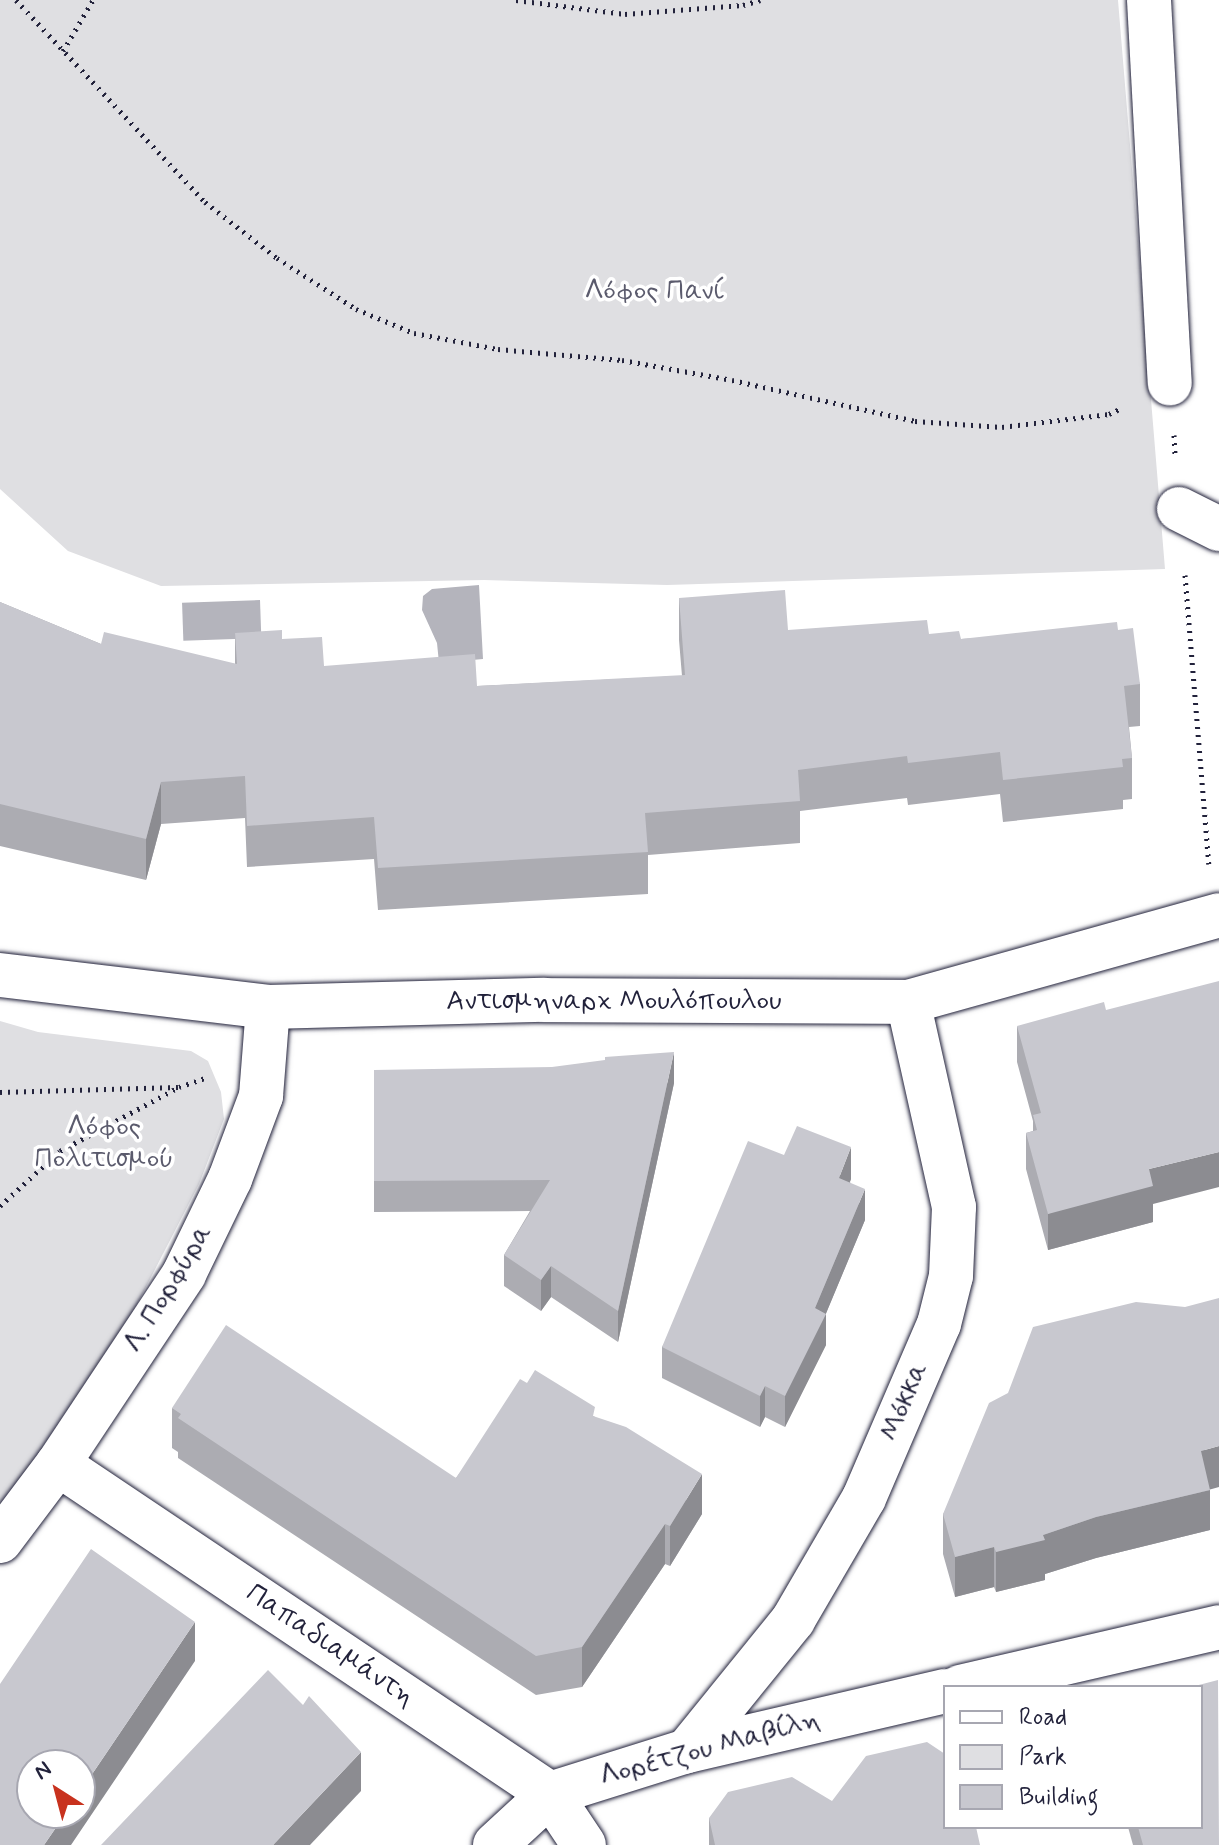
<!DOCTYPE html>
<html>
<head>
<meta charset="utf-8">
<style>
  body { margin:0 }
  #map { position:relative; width:1219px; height:1845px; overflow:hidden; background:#fff; font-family:Mynerve,sans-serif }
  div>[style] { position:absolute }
  .green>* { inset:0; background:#dfdfe2 }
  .water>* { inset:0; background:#b4b4bc; transform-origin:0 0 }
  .path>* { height:5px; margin-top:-2.5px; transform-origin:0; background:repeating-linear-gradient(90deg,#22223b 0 2px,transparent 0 8px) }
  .roads { filter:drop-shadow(0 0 2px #22223b) drop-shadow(0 0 2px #22223b) }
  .minor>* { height:44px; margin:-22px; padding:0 22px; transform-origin:22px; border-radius:22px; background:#fff }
  .wall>* { inset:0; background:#acacb2 }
  .shaded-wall>* { inset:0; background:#8c8c91 }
  .building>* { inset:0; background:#c8c8cf }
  span { translate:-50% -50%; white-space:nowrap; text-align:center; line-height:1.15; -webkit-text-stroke:7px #fff; paint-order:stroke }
  .park-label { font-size:28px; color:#5b5b6d }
  .street-label { font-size:28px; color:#22223b }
  .legend { position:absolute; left:943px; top:1685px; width:260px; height:144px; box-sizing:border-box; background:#fff; border:2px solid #a7a7b1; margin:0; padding:10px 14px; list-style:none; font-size:24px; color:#22223b }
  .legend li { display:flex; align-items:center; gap:16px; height:40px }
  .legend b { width:40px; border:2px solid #a7a7b1 }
  .north { position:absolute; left:16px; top:1749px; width:80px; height:80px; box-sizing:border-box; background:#fff; border:2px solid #a7a7b1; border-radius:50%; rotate:324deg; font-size:22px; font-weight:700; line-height:32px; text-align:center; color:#22223b }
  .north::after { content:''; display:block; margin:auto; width:28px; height:36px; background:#c8321e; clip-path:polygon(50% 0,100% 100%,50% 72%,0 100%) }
</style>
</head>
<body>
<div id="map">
  <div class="green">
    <div style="clip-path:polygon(0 0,1118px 0,1165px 569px,667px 585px,484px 580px,161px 586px,68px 551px,0 489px)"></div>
    <div style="clip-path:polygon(0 1021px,38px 1032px,191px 1051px,208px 1061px,221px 1092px,224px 1119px,199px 1184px,117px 1343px,0 1508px)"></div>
  </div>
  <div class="water">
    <div style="clip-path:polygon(479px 585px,483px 659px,439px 663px,437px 643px,422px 610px,423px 596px,432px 589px)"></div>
    <div style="left:260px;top:600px;width:38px;height:78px;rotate:88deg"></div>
  </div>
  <div class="path">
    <div style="left:16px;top:0;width:277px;rotate:46.9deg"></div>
    <div style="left:205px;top:202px;width:91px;rotate:37.9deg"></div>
    <div style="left:277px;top:258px;width:94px;rotate:32.8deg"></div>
    <div style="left:356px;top:309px;width:63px;rotate:22.5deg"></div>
    <div style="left:414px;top:333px;width:86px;rotate:10.8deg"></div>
    <div style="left:498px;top:349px;width:124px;rotate:5.1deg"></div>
    <div style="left:622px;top:360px;width:112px;rotate:10.3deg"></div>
    <div style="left:732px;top:380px;width:188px;rotate:12.6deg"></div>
    <div style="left:915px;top:421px;width:87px;rotate:3.9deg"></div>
    <div style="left:1002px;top:427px;width:108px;rotate:-6.9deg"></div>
    <div style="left:1109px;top:414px;width:14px;rotate:-25deg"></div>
    <div style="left:516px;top:0;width:110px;rotate:7.3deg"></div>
    <div style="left:625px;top:14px;width:118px;rotate:-4.4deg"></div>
    <div style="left:743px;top:5px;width:18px;rotate:-16deg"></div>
    <div style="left:63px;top:51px;width:59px;rotate:-59.5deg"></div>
    <div style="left:1174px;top:435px;width:22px;rotate:87deg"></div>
    <div style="left:1185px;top:575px;width:290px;rotate:85.3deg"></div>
    <div style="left:0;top:1092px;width:178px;rotate:-1.6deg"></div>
    <div style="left:0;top:1206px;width:81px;rotate:-42.5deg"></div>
    <div style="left:60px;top:1151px;width:135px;rotate:-28.3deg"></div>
    <div style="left:179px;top:1087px;width:31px;rotate:-19deg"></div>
  </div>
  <div class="roads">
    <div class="minor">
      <div style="left:1149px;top:0;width:384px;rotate:86.9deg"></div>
      <div style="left:1179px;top:509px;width:45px;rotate:26.6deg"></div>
      <div style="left:0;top:975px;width:270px;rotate:6.8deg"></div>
      <div style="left:268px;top:1007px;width:276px;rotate:-1.5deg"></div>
      <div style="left:544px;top:1000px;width:364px;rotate:0.3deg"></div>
      <div style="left:908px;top:1002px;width:323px;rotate:-15.6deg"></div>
      <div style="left:58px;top:1464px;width:592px;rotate:33.85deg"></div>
      <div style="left:550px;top:1794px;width:61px;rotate:56.3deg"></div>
      <div style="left:0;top:1541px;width:96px;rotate:-53deg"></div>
      <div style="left:58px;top:1464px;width:228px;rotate:-56.4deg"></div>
      <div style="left:184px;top:1274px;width:106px;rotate:-64.2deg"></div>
      <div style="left:230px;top:1179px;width:89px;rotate:-69.5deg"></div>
      <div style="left:261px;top:1096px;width:89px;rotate:-85.5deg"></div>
      <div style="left:960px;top:1687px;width:266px;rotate:-13deg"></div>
      <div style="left:687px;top:1751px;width:169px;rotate:-51deg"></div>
      <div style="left:793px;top:1620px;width:141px;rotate:-59.8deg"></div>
      <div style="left:864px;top:1498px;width:189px;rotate:-66.7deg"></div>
      <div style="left:939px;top:1324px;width:49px;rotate:-76deg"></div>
      <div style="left:951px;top:1276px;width:69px;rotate:-87.5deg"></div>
      <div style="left:954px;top:1207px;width:210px;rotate:-102.6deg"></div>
      <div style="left:495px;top:1845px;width:75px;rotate:-42.8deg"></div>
      <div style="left:550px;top:1794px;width:144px;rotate:-17.4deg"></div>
      <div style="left:687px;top:1751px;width:265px;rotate:-13.1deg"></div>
    </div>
  </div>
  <div class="wall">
    <div style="clip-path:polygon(679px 598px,788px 630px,929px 634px,961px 639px,1118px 630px,1140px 684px,1140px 726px,1129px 727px,1132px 758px,1132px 799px,1123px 800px,1123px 809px,1003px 822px,1000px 794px,908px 805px,907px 798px,800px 811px,800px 843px,648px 855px,648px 894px,378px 910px,374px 859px,247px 867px,245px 818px,161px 824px,146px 880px,0 846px,0 602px,101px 644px,235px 664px,235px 633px,282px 639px,324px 666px,477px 686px,682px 676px,679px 640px)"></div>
    <div style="clip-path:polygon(1017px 1026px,1153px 1204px,1153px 1222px,1048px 1250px,1026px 1169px,1026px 1133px,1033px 1131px,1033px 1121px,1017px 1062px)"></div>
    <div style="clip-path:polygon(374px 1070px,674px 1083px,618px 1342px,551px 1297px,541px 1311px,504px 1286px,504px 1255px,530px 1211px,374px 1212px)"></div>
    <div style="clip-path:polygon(784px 1155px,851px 1179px,850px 1182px,865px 1220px,826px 1313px,826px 1345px,785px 1427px,765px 1417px,760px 1427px,662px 1378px,662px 1347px)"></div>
    <div style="clip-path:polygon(1185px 1307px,1210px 1489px,1210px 1530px,1096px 1558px,1045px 1574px,1045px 1580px,996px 1592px,994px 1587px,955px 1597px,943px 1554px,943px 1514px)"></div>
    <div style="clip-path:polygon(527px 1383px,595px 1417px,702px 1514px,670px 1566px,665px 1564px,582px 1687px,536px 1695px,178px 1458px,178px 1452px,172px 1448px,172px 1408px,456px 1478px)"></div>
    <div style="clip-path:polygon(832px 1801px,945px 1827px,980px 1845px,709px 1845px,709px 1818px)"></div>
    <div style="clip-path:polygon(1128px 1827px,1201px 1827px,1219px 1845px,1133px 1845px)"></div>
  </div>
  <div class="shaded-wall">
    <div style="clip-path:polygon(161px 782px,161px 824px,146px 880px,146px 839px)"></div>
    <div style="clip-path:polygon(674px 1052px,674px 1083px,618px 1342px,618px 1311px)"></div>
    <div style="clip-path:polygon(851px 1147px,851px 1179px,839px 1209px,839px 1178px)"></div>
    <div style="clip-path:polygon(1219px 1152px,1219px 1187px,1153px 1204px,1153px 1222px,1048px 1250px,1048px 1214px,1149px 1169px)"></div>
    <div style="clip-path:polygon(865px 1189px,865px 1220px,825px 1316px,826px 1314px,826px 1345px,785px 1427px,785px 1396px,815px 1308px)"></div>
    <div style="clip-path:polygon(551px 1266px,551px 1297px,541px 1311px,541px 1280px)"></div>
    <div style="clip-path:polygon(765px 1386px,765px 1417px,760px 1427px,760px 1396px)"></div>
    <div style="clip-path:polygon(1219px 1446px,1219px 1487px,1201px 1492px,1201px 1451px)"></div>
    <div style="clip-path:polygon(702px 1474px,702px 1514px,670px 1566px,670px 1526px)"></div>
    <div style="clip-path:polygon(1210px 1490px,1210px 1530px,1096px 1558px,1045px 1574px,1045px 1580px,996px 1592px,996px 1552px,1043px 1535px,1096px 1517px)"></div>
    <div style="clip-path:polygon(665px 1524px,665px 1564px,582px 1687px,582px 1647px)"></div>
    <div style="clip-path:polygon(994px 1547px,994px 1587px,955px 1597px,955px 1557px)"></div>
    <div style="clip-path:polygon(195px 1622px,195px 1661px,71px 1845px,44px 1845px,66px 1813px,80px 1813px,80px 1792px)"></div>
    <div style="clip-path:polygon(361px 1752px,361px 1791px,310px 1845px,273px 1845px)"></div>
  </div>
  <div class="building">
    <div style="clip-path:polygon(785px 590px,788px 630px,927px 620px,929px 634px,959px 631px,961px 639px,1117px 622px,1118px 630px,1133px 628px,1140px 684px,1124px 686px,1132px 758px,1122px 759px,1123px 767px,1003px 780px,1000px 752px,908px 763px,907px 756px,798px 770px,800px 801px,645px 813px,648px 852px,378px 868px,374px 817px,247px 826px,245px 776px,161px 782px,146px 839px,0 804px,0 602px,101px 644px,104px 632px,237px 664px,235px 633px,282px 630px,282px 639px,322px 637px,324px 666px,475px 654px,477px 686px,685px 675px,679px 598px)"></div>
    <div style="clip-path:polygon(1219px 981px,1219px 1152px,1149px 1169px,1153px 1186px,1048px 1214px,1026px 1133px,1037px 1130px,1033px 1115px,1041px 1113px,1017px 1026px,1104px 1002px,1106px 1010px)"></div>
    <div style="clip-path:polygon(674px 1052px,618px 1311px,551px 1266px,541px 1280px,504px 1255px,550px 1180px,374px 1181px,374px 1070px,552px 1067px,605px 1060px,605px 1057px)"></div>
    <div style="clip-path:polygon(797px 1126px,851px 1147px,839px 1178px,865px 1189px,815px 1308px,826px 1314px,785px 1396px,765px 1386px,760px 1396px,662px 1347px,748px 1141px,784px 1155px)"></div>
    <div style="clip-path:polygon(1219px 1298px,1219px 1446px,1201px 1451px,1210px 1490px,1096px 1517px,1043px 1535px,1045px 1540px,996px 1552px,994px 1547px,955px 1557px,943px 1514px,989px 1403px,1008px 1393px,1033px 1327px,1136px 1302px,1185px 1307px)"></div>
    <div style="clip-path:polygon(226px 1325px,456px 1478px,520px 1379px,527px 1383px,535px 1370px,595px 1407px,593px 1416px,626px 1427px,702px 1474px,670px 1526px,665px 1524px,582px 1647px,536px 1656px,178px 1418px,181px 1414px,172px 1408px)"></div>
    <div style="clip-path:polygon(91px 1549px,195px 1622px,80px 1792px,80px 1765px,32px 1765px,32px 1813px,66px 1813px,44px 1845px,0 1845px,0 1684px)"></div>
    <div style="clip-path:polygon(268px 1670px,303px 1705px,309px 1696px,361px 1752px,273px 1845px,101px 1845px)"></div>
    <div style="clip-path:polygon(1218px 1680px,1219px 1845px,1143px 1845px,1138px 1827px,1201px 1827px,1201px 1687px,1191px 1687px)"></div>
    <div style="clip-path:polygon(927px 1742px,945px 1754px,945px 1827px,976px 1827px,980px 1845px,715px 1845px,709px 1818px,728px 1792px,792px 1777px,832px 1801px,866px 1756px)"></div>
  </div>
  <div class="park-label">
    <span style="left:654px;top:292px">Λόφος Πανί</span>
    <span style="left:104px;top:1144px">Λόφος<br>Πολιτισμού</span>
  </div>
  <div class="street-label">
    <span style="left:614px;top:1002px">Αντισμηναρχ Μουλόπουλου</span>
    <span style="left:169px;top:1289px;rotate:-59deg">Λ. Πορφύρα</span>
    <span style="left:905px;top:1402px;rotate:-67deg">Μόκκα</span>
    <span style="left:330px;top:1646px;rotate:34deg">Παπαδιαμάντη</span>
    <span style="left:710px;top:1749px;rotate:-15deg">Λορέτζου Μαβίλη</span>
  </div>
  <ul class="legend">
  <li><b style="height:10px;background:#fff"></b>Road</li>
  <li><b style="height:22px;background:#dfdfe2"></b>Park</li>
  <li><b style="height:22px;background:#c8c8cf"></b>Building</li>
  </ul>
  <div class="north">N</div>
</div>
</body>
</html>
